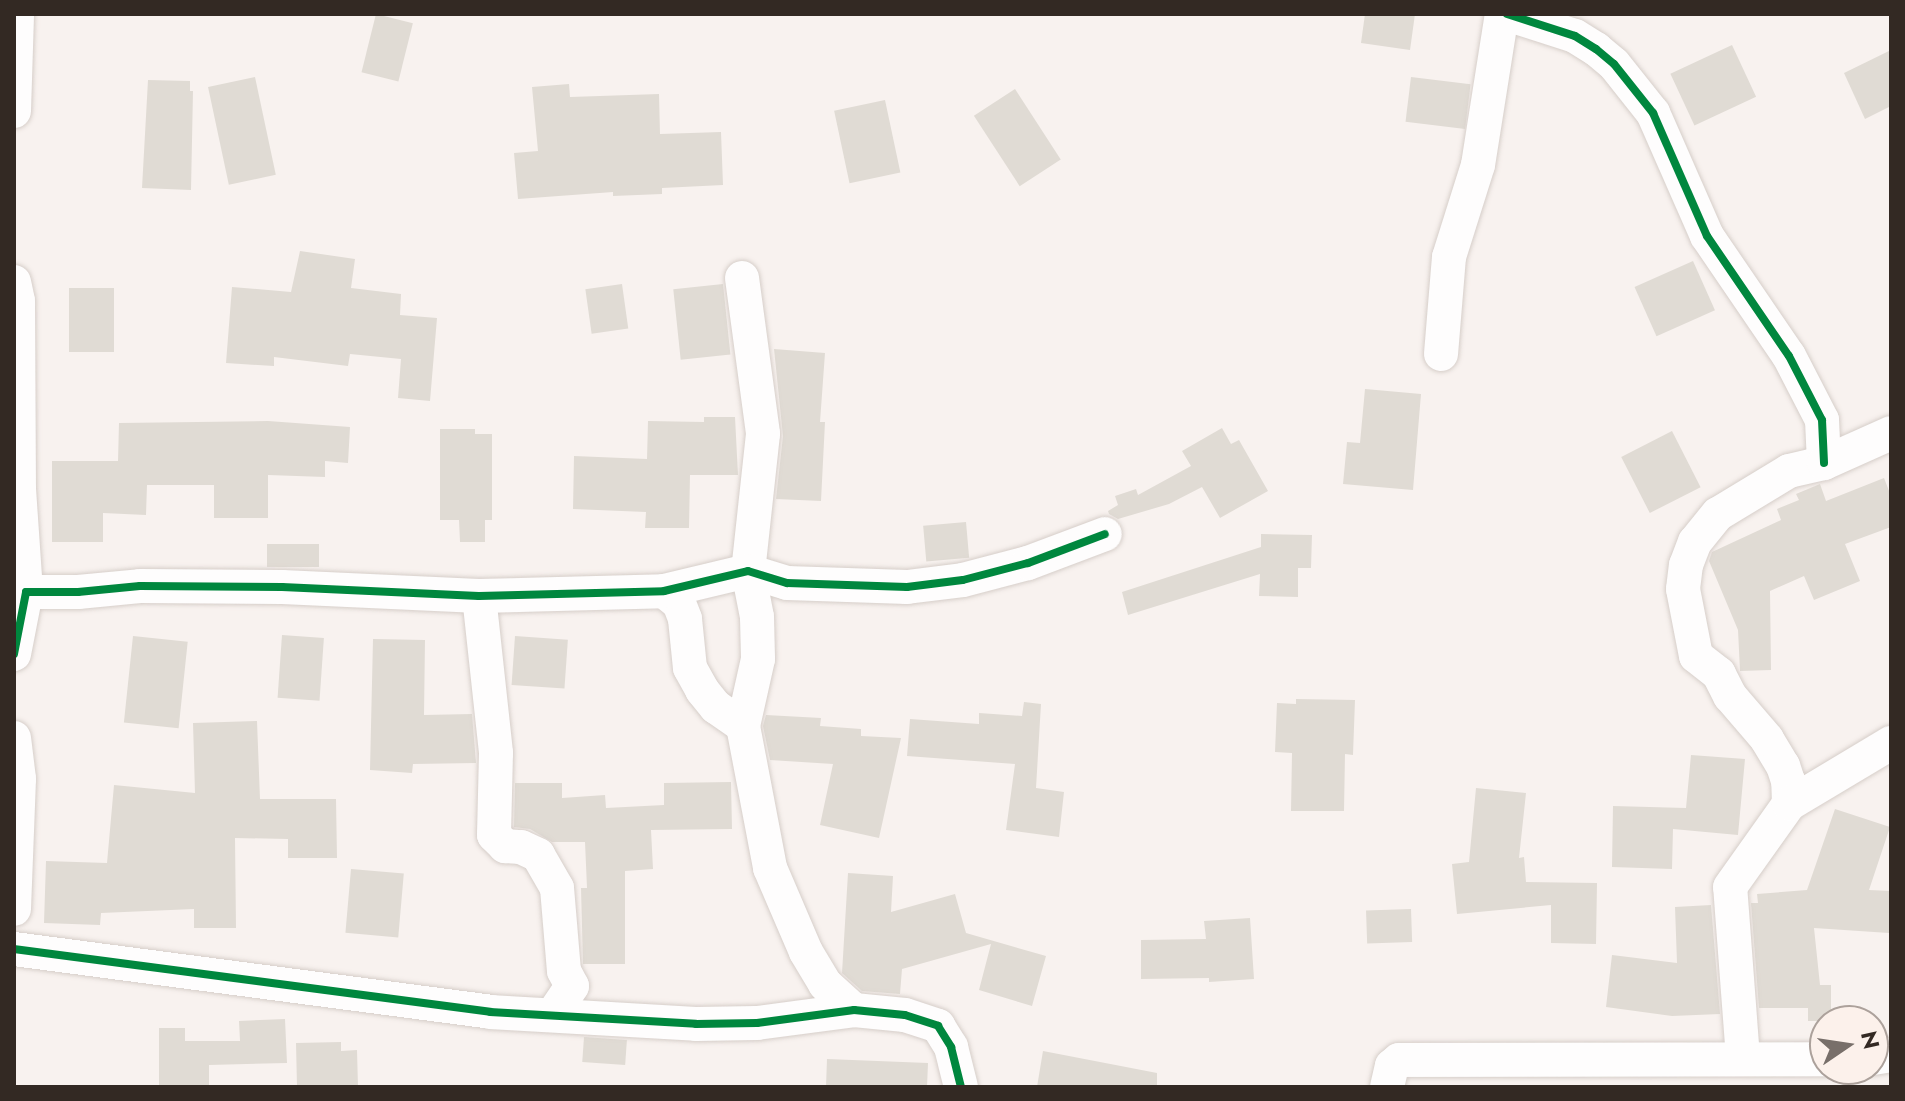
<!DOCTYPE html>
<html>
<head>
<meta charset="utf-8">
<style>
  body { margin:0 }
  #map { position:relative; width:1905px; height:1101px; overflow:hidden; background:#f8f2ef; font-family:Jost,sans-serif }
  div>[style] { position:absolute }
  .building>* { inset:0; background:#e0dbd4; transform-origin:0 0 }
  .roads { filter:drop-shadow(0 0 2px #d6cec9) drop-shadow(0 0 2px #d6cec9) }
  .street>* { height:34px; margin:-17px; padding:0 17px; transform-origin:17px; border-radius:17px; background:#fefdfd }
  .cycleway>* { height:8px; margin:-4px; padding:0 4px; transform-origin:4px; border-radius:4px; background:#00873e }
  span { translate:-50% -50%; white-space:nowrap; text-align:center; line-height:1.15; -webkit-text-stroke:6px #fcf1eb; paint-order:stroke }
  .frame { position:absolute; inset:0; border:16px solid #332923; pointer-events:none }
  .north { position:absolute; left:1809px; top:1005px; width:80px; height:80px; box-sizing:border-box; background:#fcf1eb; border:2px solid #aca19b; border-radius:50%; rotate:77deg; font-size:22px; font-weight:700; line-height:32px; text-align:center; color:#332923 }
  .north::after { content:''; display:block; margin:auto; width:28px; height:36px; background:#786f6a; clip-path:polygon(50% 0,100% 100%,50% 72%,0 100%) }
</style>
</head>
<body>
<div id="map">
  <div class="building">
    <div style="left:376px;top:14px;width:38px;height:60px;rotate:14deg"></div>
    <div style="clip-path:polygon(1365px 14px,1415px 14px,1410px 50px,1361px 43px)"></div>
    <div style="left:1732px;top:45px;width:57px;height:68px;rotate:65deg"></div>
    <div style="clip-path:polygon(1891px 50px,1891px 106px,1865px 119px,1844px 73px)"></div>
    <div style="left:255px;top:77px;width:100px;height:48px;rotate:78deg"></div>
    <div style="left:1411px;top:77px;width:60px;height:45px;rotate:7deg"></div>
    <div style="clip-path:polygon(148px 80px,190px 81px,190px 91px,193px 91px,191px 190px,142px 188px)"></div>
    <div style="clip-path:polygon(569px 84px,570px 97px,659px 94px,660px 134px,721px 132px,723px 185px,662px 188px,662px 194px,613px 196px,613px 192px,518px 199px,514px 153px,538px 151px,532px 87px)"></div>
    <div style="left:1015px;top:89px;width:84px;height:49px;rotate:57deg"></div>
    <div style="left:885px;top:100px;width:74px;height:52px;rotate:78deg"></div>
    <div style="clip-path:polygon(300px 251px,355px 259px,351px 288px,401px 294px,400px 315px,437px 318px,430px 401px,398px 398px,401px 359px,350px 354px,348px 366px,274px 357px,274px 366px,226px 363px,232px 287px,291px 292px)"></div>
    <div style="left:1693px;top:261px;width:54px;height:64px;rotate:66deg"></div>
    <div style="left:622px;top:284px;width:45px;height:37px;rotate:82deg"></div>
    <div style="left:723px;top:284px;width:71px;height:50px;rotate:84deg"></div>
    <div style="left:69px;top:288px;width:45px;height:64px"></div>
    <div style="clip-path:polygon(774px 349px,825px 353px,820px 422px,825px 422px,821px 501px,776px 499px,783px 436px)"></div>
    <div style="clip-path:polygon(1365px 389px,1421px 394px,1413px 490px,1343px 484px,1347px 442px,1360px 443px)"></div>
    <div style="clip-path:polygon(704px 417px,735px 417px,738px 475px,690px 475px,689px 528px,645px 528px,646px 512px,573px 509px,574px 456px,647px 459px,648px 421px,704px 422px)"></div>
    <div style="clip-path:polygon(268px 421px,350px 427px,348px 463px,325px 461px,325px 477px,268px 475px,268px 518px,214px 518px,214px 485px,147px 485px,146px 515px,103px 513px,103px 542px,52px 542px,52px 461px,118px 461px,119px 423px)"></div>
    <div style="clip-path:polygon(1222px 428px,1231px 444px,1239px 440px,1268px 491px,1220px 518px,1202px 487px,1169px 504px,1118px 519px,1109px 514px,1108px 511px,1118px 505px,1115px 496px,1136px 489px,1138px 495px,1191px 466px,1182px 451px)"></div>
    <div style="clip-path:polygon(440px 429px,475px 429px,475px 434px,492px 434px,492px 520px,485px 520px,485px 542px,460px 542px,459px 520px,440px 520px)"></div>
    <div style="left:1672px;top:431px;width:63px;height:57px;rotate:63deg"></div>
    <div style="clip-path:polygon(1884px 478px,1891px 496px,1891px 527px,1845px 544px,1860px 581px,1814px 600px,1804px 576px,1770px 591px,1771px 670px,1740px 671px,1738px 630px,1709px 561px,1712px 552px,1781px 520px,1777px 509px,1799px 500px,1796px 494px,1820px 484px,1826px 501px)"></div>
    <div style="left:966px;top:522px;width:36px;height:43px;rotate:85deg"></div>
    <div style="clip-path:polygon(1261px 534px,1312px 535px,1311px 568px,1298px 568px,1298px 597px,1259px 596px,1260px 574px,1128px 615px,1122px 592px,1261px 547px)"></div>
    <div style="left:267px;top:544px;width:52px;height:23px"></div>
    <div style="left:282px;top:635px;width:42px;height:63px;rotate:4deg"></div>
    <div style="left:133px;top:636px;width:55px;height:87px;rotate:6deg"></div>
    <div style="left:515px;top:636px;width:53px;height:49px;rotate:4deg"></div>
    <div style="clip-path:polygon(373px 639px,425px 640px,424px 715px,472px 714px,476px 763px,413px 764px,412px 773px,370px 770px)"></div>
    <div style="clip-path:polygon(1296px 699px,1355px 700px,1353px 755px,1345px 754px,1344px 811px,1291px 811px,1292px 753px,1275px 752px,1277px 703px,1296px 704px)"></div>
    <div style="clip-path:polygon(1024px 702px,1041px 704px,1036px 788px,1064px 792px,1059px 837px,1006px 830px,1015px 764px,907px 756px,910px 719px,979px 724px,979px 713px,1022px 716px)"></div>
    <div style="clip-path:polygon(766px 715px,821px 718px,820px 726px,861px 729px,861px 736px,901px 738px,879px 838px,820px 825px,833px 764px,770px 760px,763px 726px)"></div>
    <div style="clip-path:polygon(257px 721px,260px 799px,336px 799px,337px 858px,288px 858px,288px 839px,235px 838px,236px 928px,194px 928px,194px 909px,101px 913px,100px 925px,44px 923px,46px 861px,107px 863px,114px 785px,195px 793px,193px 723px)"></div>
    <div style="clip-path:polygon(1691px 755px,1745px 759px,1738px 835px,1673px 829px,1672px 869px,1612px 867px,1613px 806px,1686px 808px)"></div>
    <div style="clip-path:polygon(731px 782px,732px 829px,651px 830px,653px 869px,625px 871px,625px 964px,583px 964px,581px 888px,587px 888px,585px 842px,552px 842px,530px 829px,514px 827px,515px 783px,562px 783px,562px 798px,605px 795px,606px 808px,664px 805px,664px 783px)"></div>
    <div style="clip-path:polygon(1476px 788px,1526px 793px,1519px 858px,1524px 857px,1526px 882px,1597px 883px,1596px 944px,1551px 943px,1551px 905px,1457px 914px,1452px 864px,1469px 862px)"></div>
    <div style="clip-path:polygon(1835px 809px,1890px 827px,1869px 890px,1891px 891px,1891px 922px,1889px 933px,1814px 928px,1820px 985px,1831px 985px,1831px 1021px,1808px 1021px,1808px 1008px,1759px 1008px,1751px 903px,1758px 903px,1757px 894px,1807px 890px)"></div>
    <div style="left:351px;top:869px;width:53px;height:64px;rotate:5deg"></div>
    <div style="clip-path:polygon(848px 873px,893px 876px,891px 912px,955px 894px,966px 933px,1046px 956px,1032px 1006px,979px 990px,991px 944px,902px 969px,900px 994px,862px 991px,842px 973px)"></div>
    <div style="clip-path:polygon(1711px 905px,1720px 1014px,1672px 1016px,1606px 1007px,1612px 955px,1677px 963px,1675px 907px)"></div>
    <div style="left:1411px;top:909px;width:33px;height:45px;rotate:88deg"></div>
    <div style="clip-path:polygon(1250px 918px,1254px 979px,1209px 982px,1209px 978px,1141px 979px,1141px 940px,1206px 939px,1204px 921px)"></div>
    <div style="clip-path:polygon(285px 1019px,287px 1063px,209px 1065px,209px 1087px,159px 1087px,159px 1028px,185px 1028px,185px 1041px,240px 1041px,239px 1021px)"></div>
    <div style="left:584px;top:1037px;width:43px;height:25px;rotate:4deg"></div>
    <div style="clip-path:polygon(341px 1042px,341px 1051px,357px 1050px,358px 1087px,297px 1087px,296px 1043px)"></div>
    <div style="clip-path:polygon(1043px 1051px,1157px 1073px,1157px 1087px,1037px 1087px)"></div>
    <div style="clip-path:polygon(827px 1059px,928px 1063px,927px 1087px,826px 1087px)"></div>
  </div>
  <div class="roads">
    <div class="street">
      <div style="left:1507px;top:14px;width:71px;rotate:17.9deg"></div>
      <div style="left:1575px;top:36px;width:25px;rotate:32deg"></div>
      <div style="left:1596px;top:49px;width:23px;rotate:40deg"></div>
      <div style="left:1614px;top:64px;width:63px;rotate:51.5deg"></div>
      <div style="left:1653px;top:113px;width:134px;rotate:66.3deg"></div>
      <div style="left:1707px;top:236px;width:145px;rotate:55.7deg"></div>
      <div style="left:1789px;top:356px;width:72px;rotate:62.7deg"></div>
      <div style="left:1822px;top:420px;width:43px;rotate:87.3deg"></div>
      <div style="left:14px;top:111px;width:97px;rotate:-88.2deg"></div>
      <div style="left:742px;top:278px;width:157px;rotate:82.3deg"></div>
      <div style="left:763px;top:434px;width:138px;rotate:96.2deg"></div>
      <div style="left:748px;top:571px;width:47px;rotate:78.9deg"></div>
      <div style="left:757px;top:617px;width:42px;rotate:88.6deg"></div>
      <div style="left:758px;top:659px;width:69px;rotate:102.6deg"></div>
      <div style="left:743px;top:726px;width:145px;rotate:79.2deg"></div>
      <div style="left:770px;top:868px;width:91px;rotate:66.8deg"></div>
      <div style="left:806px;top:952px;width:37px;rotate:59deg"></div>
      <div style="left:825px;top:984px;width:39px;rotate:42deg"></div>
      <div style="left:14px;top:282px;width:19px;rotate:78deg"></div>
      <div style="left:18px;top:301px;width:188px;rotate:89.7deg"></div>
      <div style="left:19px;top:489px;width:103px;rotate:86.1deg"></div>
      <div style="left:1441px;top:354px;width:97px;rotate:-85.3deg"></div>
      <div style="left:1449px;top:257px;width:96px;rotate:-72.5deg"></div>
      <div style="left:1478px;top:165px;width:153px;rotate:-81deg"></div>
      <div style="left:664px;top:591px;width:19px;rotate:39deg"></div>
      <div style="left:679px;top:603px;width:17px;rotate:69deg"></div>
      <div style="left:685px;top:619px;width:49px;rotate:84.2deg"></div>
      <div style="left:690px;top:668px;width:25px;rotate:61deg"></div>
      <div style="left:702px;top:690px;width:22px;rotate:51deg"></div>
      <div style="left:716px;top:707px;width:33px;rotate:35deg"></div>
      <div style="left:479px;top:596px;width:158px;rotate:83.8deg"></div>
      <div style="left:496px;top:753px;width:82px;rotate:91.4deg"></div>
      <div style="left:494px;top:835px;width:16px;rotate:45deg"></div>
      <div style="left:505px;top:846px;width:16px;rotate:4deg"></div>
      <div style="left:521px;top:847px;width:19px;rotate:25deg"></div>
      <div style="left:538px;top:855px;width:38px;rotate:60deg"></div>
      <div style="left:557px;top:888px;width:83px;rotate:85.2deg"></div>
      <div style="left:564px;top:971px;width:17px;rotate:62deg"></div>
      <div style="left:572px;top:986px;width:32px;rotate:124deg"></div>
      <div style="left:14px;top:654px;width:63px;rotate:-79deg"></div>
      <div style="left:26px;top:592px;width:52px"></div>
      <div style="left:78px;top:592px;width:62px;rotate:-5.5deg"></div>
      <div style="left:140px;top:586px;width:142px;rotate:0.4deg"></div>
      <div style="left:282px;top:587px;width:197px;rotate:2.6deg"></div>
      <div style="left:479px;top:596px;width:185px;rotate:-1.5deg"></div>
      <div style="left:664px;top:591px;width:86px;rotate:-13.4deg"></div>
      <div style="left:748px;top:571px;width:41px;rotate:17.1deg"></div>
      <div style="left:787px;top:583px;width:120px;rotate:1.9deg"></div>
      <div style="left:907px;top:587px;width:56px;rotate:-7.1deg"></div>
      <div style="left:963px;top:580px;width:67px;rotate:-14.7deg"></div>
      <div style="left:1028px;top:563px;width:82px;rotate:-20.6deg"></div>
      <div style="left:14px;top:738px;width:41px;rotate:83deg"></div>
      <div style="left:19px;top:779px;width:130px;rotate:92.2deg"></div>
      <div style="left:1789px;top:804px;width:23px;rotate:-92deg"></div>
      <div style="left:1788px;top:781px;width:16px;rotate:-108deg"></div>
      <div style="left:1783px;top:766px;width:31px;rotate:-121deg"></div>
      <div style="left:1767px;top:739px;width:57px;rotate:-130.7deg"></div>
      <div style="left:1730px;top:696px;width:25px;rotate:-117deg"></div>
      <div style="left:1719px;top:674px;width:29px;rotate:-142deg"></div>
      <div style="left:1696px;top:656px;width:68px;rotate:-101deg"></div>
      <div style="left:1683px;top:589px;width:24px;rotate:-83deg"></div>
      <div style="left:1686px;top:565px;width:25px;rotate:-69deg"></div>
      <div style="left:1695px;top:542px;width:36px;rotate:-51deg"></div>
      <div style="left:1718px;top:514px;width:83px;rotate:-31.2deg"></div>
      <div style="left:1789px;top:471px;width:36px;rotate:-13deg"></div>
      <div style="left:1824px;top:463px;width:73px;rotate:-24.1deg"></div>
      <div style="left:14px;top:949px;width:480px;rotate:7.5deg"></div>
      <div style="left:490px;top:1012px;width:206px;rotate:3.3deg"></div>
      <div style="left:696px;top:1024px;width:61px;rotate:-0.9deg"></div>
      <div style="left:757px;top:1023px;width:98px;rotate:-7.6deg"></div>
      <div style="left:854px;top:1010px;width:51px;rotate:5.6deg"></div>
      <div style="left:905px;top:1015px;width:35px;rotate:18deg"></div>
      <div style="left:938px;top:1026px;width:25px;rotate:58deg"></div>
      <div style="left:951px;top:1047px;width:41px;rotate:76deg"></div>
      <div style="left:1743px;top:1058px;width:171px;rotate:-94.3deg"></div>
      <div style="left:1730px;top:887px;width:102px;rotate:-54.6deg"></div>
      <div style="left:1789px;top:804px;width:119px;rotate:-30.9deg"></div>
      <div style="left:1873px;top:1058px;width:18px;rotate:-9deg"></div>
      <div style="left:1387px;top:1087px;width:22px;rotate:-77deg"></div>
      <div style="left:1392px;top:1066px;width:9px;rotate:-41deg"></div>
      <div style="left:1399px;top:1060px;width:426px;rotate:-0.1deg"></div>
    </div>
  </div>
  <div class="cycleway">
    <div style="left:1507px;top:14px;width:71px;rotate:17.9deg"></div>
    <div style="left:1575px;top:36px;width:25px;rotate:32deg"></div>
    <div style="left:1596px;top:49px;width:23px;rotate:40deg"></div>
    <div style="left:1614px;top:64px;width:63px;rotate:51.5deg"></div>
    <div style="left:1653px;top:113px;width:134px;rotate:66.3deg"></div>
    <div style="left:1707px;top:236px;width:145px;rotate:55.7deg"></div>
    <div style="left:1789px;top:356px;width:72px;rotate:62.7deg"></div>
    <div style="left:1822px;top:420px;width:43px;rotate:87.3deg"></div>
    <div style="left:14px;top:654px;width:63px;rotate:-79deg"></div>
    <div style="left:26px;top:592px;width:52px"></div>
    <div style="left:78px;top:592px;width:62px;rotate:-5.5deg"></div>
    <div style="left:140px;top:586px;width:142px;rotate:0.4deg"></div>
    <div style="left:282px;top:587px;width:197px;rotate:2.6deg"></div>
    <div style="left:479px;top:596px;width:185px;rotate:-1.5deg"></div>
    <div style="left:664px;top:591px;width:86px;rotate:-13.4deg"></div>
    <div style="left:748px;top:571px;width:41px;rotate:17.1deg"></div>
    <div style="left:787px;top:583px;width:120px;rotate:1.9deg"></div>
    <div style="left:907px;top:587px;width:56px;rotate:-7.1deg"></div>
    <div style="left:963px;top:580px;width:67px;rotate:-14.7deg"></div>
    <div style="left:1028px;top:563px;width:82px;rotate:-20.6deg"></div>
    <div style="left:14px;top:949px;width:480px;rotate:7.5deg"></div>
    <div style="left:490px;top:1012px;width:206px;rotate:3.3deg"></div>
    <div style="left:696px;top:1024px;width:61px;rotate:-0.9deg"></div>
    <div style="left:757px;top:1023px;width:98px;rotate:-7.6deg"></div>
    <div style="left:854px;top:1010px;width:51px;rotate:5.6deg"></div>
    <div style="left:905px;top:1015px;width:35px;rotate:18deg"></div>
    <div style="left:938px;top:1026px;width:25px;rotate:58deg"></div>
    <div style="left:951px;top:1047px;width:41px;rotate:76deg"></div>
  </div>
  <div class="frame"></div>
  <div class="north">N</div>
</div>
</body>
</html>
